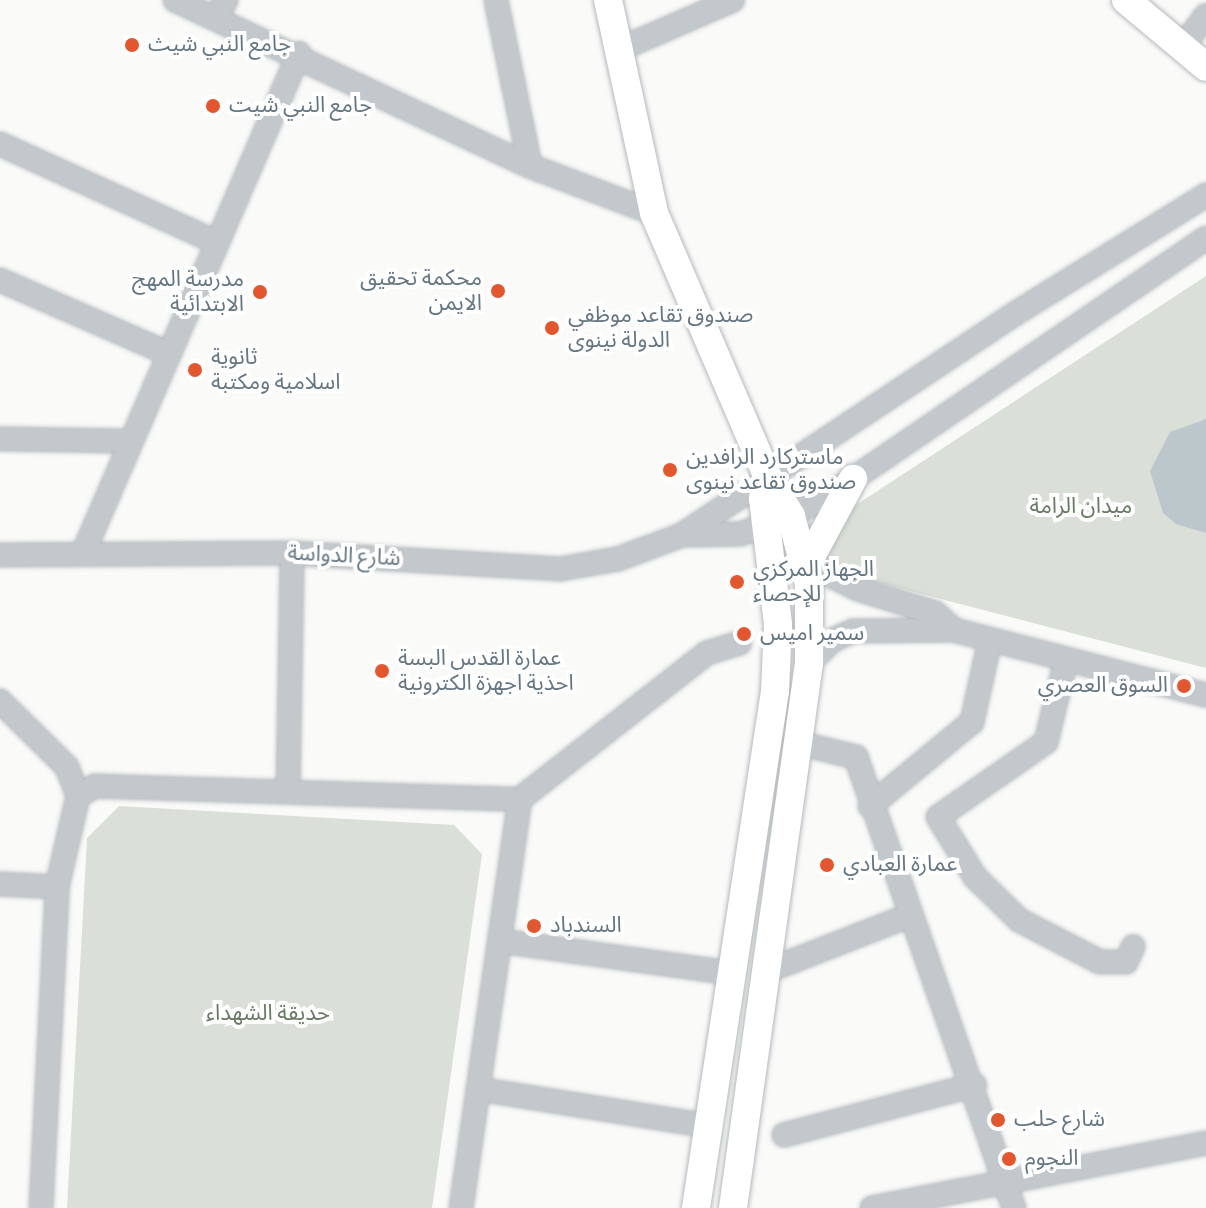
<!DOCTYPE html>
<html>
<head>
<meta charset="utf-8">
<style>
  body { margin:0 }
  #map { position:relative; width:1206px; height:1208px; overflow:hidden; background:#fafaf8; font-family:"Source Sans 3","Noto Sans Arabic",sans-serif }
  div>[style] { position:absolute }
  .green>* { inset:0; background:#dadfd7 }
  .water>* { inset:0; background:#bbc7cb }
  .roads { filter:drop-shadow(0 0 2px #b5babe) drop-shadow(0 0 2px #b5babe) }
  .minor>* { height:22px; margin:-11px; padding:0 11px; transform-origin:11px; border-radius:11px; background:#c3c8cc }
  .major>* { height:28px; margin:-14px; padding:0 14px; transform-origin:14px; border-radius:14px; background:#fff }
  .dots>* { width:22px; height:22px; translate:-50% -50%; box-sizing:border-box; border:4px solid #fff; border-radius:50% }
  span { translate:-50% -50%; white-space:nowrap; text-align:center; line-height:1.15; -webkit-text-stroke:8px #fff; paint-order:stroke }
  .poi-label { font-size:22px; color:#657683 }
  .left { translate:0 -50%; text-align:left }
  .right { translate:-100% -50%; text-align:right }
  .park-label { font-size:22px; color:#687a64 }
  .street-label { font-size:22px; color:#657683 }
</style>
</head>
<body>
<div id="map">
  <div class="green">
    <div style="clip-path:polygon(1206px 276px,1206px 668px,833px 571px,826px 556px,833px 520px)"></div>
    <div style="clip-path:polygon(119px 806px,454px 825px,482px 854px,432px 1208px,67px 1208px,87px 838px)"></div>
  </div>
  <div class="water">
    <div style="clip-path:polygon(1206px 419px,1206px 533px,1176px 524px,1163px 513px,1150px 471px,1170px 432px)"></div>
  </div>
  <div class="roads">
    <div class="minor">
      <div style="left:175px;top:0;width:392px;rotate:25.1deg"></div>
      <div style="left:530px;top:166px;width:133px;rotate:20.8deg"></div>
      <div style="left:496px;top:0;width:169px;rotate:78.4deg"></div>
      <div style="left:216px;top:18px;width:21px;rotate:-61deg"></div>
      <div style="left:1183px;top:46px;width:38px;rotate:-53deg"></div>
      <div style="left:618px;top:50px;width:125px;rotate:-23.5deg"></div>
      <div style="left:0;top:144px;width:237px;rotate:24.4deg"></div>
      <div style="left:0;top:280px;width:182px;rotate:23.6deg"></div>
      <div style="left:0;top:439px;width:128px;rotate:0.9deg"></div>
      <div style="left:682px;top:535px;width:58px;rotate:-1deg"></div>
      <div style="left:740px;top:534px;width:54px;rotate:-19.4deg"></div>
      <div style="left:791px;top:516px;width:72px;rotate:-30.8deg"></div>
      <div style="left:853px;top:479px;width:427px;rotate:-34.3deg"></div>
      <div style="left:84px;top:551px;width:542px;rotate:-66.61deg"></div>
      <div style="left:0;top:555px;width:292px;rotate:-0.4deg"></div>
      <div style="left:292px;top:553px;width:268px;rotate:3.4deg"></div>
      <div style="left:560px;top:569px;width:59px;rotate:-9.8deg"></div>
      <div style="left:618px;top:559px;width:68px;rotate:-20.6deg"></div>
      <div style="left:682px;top:535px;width:401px;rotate:-33.6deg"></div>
      <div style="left:1016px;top:313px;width:224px;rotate:-31.8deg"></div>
      <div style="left:807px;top:564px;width:57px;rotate:26.1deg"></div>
      <div style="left:858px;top:589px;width:81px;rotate:17.3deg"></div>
      <div style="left:935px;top:613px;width:25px;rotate:42deg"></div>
      <div style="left:1066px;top:660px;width:84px;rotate:103.7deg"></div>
      <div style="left:1046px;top:742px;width:131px;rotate:145.2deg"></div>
      <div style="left:938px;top:817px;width:70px;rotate:58.3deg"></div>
      <div style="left:975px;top:877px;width:62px;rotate:44.3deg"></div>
      <div style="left:1019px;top:920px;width:91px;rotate:27.4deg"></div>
      <div style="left:1100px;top:962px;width:26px"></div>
      <div style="left:1126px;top:962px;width:17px;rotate:-65deg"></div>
      <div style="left:809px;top:663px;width:33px;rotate:-44deg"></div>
      <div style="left:833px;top:640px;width:22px;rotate:-24deg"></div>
      <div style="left:853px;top:631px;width:101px;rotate:-0.6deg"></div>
      <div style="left:954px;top:630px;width:260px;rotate:14.5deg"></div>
      <div style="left:0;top:701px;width:94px;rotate:44.6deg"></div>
      <div style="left:67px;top:767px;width:31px;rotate:69deg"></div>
      <div style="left:798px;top:743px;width:60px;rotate:13.6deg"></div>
      <div style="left:856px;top:757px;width:478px;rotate:70.7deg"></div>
      <div style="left:288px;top:791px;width:238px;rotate:-89deg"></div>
      <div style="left:870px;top:806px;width:132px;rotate:-39.5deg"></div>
      <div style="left:972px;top:722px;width:84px;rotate:-77.6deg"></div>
      <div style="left:0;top:884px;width:57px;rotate:3deg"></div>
      <div style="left:500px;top:941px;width:234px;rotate:7.9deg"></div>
      <div style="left:767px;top:971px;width:155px;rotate:-21.3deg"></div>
      <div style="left:478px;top:1089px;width:233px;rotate:9.1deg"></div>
      <div style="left:784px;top:1135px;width:197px;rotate:-14.7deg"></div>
      <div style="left:41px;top:1208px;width:321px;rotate:-87.1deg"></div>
      <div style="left:57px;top:887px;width:93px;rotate:-77deg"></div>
      <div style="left:78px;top:796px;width:20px;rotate:-30deg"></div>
      <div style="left:95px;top:786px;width:425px;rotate:1.8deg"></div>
      <div style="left:520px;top:799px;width:237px;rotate:-38deg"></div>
      <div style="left:707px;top:653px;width:34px;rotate:-17deg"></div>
      <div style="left:461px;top:1208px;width:413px;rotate:-81.8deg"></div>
      <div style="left:872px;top:1208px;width:340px;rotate:-11deg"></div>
    </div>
    <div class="major">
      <div style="left:608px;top:0;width:218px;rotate:77.8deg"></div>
      <div style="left:654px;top:213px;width:288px;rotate:66.7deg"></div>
      <div style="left:768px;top:478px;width:44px;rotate:58.8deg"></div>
      <div style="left:791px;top:516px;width:70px;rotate:75.2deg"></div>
      <div style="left:809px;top:584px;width:79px;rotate:90deg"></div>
      <div style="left:809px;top:663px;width:550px;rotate:97.94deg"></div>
      <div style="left:1126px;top:0;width:104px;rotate:39.9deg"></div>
      <div style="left:807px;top:564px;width:97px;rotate:-61.6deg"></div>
      <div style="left:696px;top:1208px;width:523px;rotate:-81.31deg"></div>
      <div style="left:775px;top:691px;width:67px;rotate:-87.4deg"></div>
      <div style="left:778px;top:624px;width:126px;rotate:-96.8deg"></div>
      <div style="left:763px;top:499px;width:22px;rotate:-77deg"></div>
    </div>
  </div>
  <div class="dots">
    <div style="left:132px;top:45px;background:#e4572e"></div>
    <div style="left:213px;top:106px;background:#e4572e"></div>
    <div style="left:498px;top:291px;background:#e4572e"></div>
    <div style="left:260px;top:292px;background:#e4572e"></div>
    <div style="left:552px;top:328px;background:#e4572e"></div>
    <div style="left:195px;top:370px;background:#e4572e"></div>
    <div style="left:670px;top:470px;background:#e4572e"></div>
    <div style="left:737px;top:582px;background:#e4572e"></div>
    <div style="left:744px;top:634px;background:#e4572e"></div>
    <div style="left:382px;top:671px;background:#e4572e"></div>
    <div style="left:1184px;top:686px;background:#e4572e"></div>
    <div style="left:827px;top:865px;background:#e4572e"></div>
    <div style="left:534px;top:926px;background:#e4572e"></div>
    <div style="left:998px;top:1120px;background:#e4572e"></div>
    <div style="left:1009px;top:1159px;background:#e4572e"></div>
  </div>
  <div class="poi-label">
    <span class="left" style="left:148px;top:45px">جامع النبي شيث</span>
    <span class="left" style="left:229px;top:106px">جامع النبي شيت</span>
    <span class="right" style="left:482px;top:291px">محكمة تحقيق<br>الايمن</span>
    <span class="right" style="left:244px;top:292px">مدرسة المهج<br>الابتدائية</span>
    <span class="left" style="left:568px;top:328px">صندوق تقاعد موظفي<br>الدولة نينوى</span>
    <span class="left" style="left:211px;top:370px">ثانوية<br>اسلامية ومكتبة</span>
    <span class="left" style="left:686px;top:470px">ماستركارد الرافدين<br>صندوق تقاعد نينوى</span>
    <span class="left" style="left:753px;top:582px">الجهاز المركزي<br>للإحصاء</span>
    <span class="left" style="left:760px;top:634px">سمير اميس</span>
    <span class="left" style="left:398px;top:671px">عمارة القدس البسة<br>احذية اجهزة الكترونية</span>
    <span class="right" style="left:1168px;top:686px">السوق العصري</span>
    <span class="left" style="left:843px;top:865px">عمارة العبادي</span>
    <span class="left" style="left:550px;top:926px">السندباد</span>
    <span class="left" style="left:1014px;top:1120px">شارع حلب</span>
    <span class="left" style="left:1025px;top:1159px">النجوم</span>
  </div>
  <div class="park-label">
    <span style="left:1081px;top:507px">ميدان الرامة</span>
    <span style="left:268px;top:1014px">حديقة الشهداء</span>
  </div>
  <div class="street-label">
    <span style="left:344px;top:556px;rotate:3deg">شارع الدواسة</span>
  </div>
</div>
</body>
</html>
